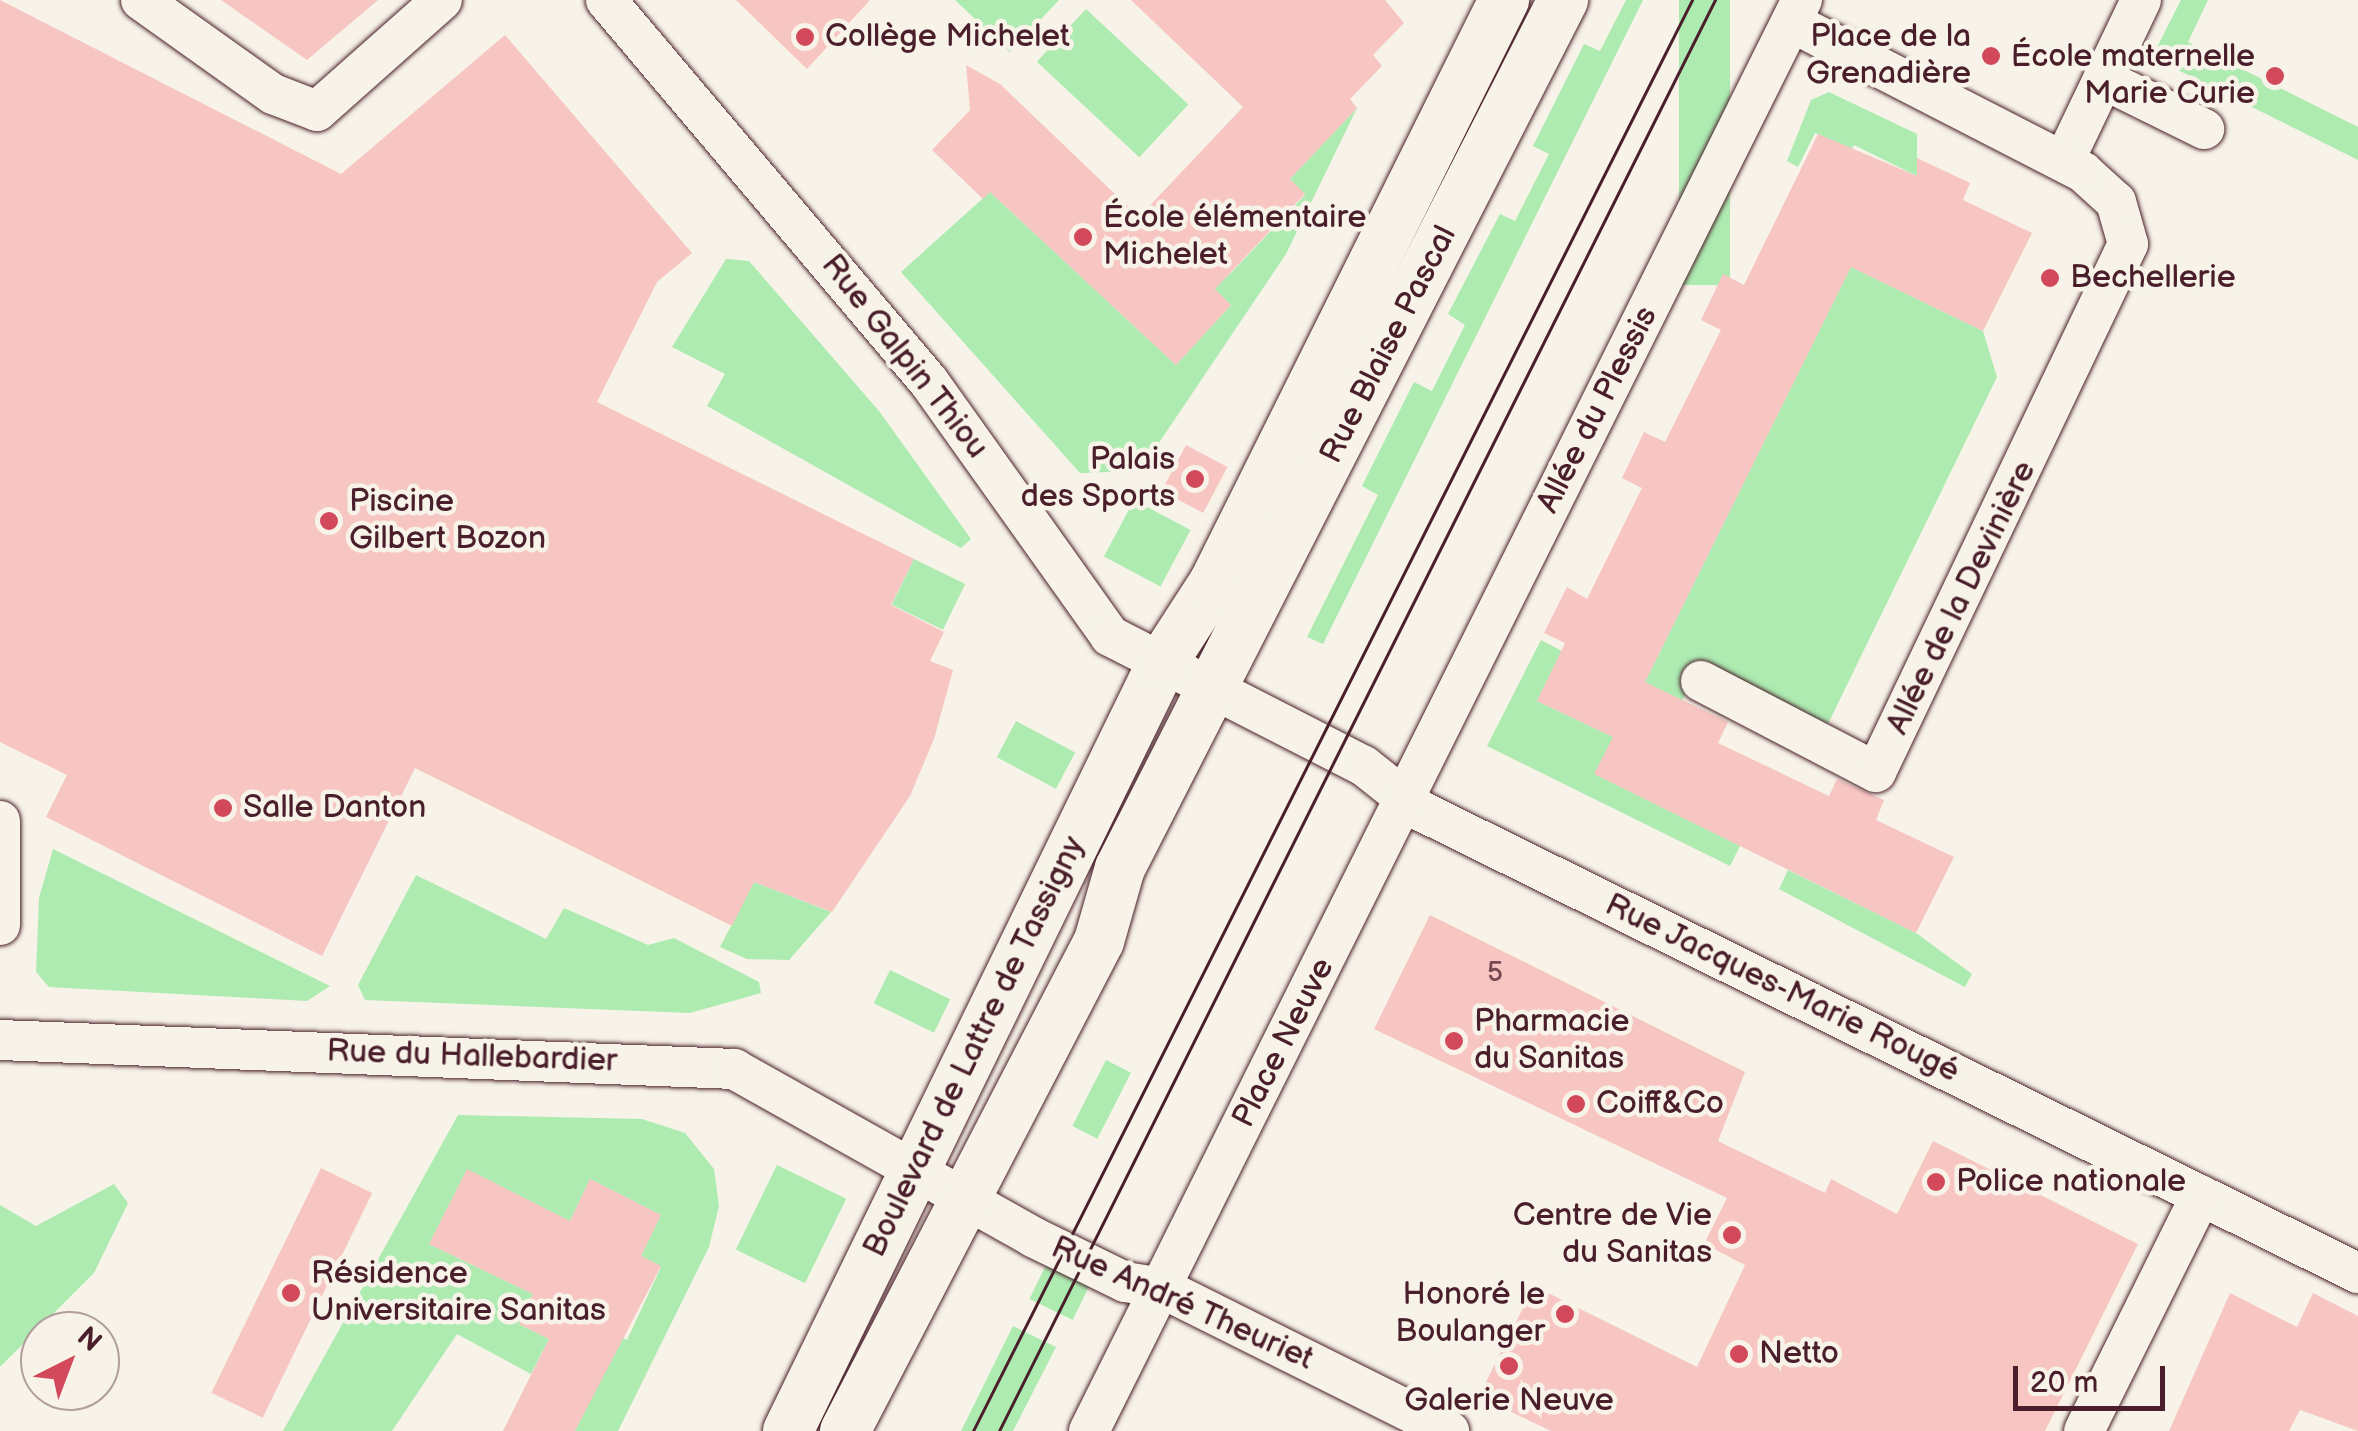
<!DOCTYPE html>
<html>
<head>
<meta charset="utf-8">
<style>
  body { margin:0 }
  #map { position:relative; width:2358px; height:1431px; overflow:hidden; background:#f7f3e8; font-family:"Balsamiq Sans",sans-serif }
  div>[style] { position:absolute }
  .green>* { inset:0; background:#adebb1; transform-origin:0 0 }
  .building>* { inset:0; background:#f7c6c2; transform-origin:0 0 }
  .roads { filter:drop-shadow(0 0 2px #4a1f2b) drop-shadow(0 0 2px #4a1f2b) }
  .minor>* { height:40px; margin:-20px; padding:0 20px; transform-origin:20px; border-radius:20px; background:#f7f3e8 }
  .tertiary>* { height:50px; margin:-25px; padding:0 25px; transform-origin:25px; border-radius:25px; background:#f7f3e8 }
  .tram>* { height:2.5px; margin:-1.25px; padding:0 1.25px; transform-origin:1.25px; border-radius:1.25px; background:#4a1f2b }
  .dots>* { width:28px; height:28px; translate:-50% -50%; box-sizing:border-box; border:5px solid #f7f3e8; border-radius:50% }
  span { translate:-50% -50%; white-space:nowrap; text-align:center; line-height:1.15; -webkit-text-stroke:9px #f7f3e8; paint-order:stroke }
  .number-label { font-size:28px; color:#754951 }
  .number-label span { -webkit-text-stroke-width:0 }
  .poi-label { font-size:32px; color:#4a1f2b }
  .left { translate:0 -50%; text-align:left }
  .right { translate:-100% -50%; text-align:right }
  .street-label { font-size:32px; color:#4a1f2b }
  .north { position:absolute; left:20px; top:1311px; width:100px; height:100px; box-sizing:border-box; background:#f7f3e8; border:2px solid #b29e9c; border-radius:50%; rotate:42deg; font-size:28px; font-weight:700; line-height:40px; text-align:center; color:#4a1f2b }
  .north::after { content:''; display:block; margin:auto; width:35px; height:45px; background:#d1495b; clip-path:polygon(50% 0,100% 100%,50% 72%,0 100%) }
  .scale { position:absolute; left:2013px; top:1366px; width:152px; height:45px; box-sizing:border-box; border:5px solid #4a1f2b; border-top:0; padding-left:12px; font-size:30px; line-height:35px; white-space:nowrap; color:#4a1f2b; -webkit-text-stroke:8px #f7f3e8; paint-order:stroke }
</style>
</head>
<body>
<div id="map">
  <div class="green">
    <div style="clip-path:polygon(955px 0,1059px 0,1010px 52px)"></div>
    <div style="clip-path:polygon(1626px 0,1643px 0,1323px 644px,1307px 637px,1378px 495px,1362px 486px,1414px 382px,1432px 391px,1465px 325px,1448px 314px,1500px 214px,1515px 221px,1549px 154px,1533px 146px,1584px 44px,1600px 51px)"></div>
    <div style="left:1679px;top:0;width:51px;height:285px"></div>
    <div style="clip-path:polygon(2181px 0,2208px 0,2188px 42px,2358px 127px,2358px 160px,2152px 57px)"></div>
    <div style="left:1086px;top:9px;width:140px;height:72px;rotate:43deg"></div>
    <div style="clip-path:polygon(1829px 92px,1917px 134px,1917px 176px,1854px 145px,1833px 183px,1842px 146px,1815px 133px,1798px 167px,1787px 161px,1811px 100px)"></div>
    <div style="clip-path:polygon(1357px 108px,1286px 254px,1140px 471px,1080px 473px,901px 272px,990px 192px,1176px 365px,1231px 305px,1200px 275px,1229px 275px,1305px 195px,1290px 179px)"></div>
    <div style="clip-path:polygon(726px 259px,749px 261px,879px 411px,971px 539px,961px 548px,707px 406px,725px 374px,672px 347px)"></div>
    <div style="clip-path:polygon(1851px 267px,1983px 331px,1997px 377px,1825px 730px,1699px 668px,1672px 720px,1635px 702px)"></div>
    <div style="left:1134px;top:500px;width:64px;height:64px;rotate:28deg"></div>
    <div style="left:914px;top:559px;width:57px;height:51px;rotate:26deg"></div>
    <div style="clip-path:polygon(1541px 640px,1562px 651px,1537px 701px,1613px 737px,1740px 846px,1730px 866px,1487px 746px)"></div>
    <div style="left:1016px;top:721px;width:67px;height:41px;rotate:28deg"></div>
    <div style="clip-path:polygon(53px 849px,330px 986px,307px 1001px,49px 987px,36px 972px,39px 898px)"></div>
    <div style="clip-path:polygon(1788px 870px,1916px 933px,1972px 974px,1965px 987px,1779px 889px)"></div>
    <div style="clip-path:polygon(416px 875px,546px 939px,564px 908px,648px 945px,674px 938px,759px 982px,761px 993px,690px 1013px,365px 1000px,358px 985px)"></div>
    <div style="clip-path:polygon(754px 882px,831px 912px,789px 960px,747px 959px,720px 947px)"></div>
    <div style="left:890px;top:970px;width:67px;height:37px;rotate:26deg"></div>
    <div style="left:1106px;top:1060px;width:28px;height:74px;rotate:27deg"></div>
    <div style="clip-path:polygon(458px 1115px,642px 1119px,685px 1133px,714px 1169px,719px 1206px,709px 1247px,618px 1431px,575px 1431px,607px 1367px,606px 1330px,627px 1340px,661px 1267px,641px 1256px,661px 1215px,590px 1179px,570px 1221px,429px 1244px,533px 1294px,519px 1324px,549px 1339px,531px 1374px,457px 1334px,392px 1431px,283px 1431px)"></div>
    <div style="left:777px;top:1165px;width:77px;height:94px;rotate:26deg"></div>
    <div style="clip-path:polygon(114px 1184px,128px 1203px,94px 1273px,0 1367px,0 1205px,36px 1226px)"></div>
    <div style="left:1047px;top:1263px;width:48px;height:40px;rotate:26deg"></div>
    <div style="clip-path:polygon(1013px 1326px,1056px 1347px,1013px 1431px,961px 1431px)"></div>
  </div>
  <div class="building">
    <div style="clip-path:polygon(0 0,341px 174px,505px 35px,692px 253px,657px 282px,597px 402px,914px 559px,891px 605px,944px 632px,930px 661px,953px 670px,934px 739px,910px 796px,832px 912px,754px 882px,732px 926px,415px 768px,322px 956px,46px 817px,67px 775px,0 742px)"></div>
    <div style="clip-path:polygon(221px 0,378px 0,307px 60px)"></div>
    <div style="clip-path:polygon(736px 0,870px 0,807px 69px)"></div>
    <div style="clip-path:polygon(1131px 0,1385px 0,1404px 23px,1373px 55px,1382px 66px,1350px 99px,1357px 108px,1290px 179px,1305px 194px,1215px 289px,1231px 305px,1176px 365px,990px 192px,983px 199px,932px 150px,970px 110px,966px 65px,1000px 84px,1139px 217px,1243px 107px)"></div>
    <div style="clip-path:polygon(1818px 134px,1917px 176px,1917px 158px,1970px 183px,1963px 200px,2032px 233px,1983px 331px,1851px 267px,1645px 682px,1728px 722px,1718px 743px,1829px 796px,1837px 779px,1884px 800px,1876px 820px,1954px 857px,1916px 933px,1594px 774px,1613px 737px,1537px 701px,1565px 643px,1544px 633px,1567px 587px,1587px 599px,1642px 488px,1622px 478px,1644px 432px,1665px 442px,1721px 330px,1701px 320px,1723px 274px,1744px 285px)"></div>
    <div style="left:1186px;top:445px;width:47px;height:52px;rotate:28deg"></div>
    <div style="clip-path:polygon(1430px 915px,1745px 1072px,1718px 1141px,1825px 1193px,1831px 1179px,1897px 1214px,1933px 1141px,2138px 1244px,2045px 1431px,1551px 1431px,1487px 1400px,1481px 1392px,1534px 1286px,1697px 1367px,1745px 1265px,1704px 1244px,1727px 1198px,1374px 1029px)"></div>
    <div style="left:321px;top:1168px;width:57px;height:250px;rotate:26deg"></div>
    <div style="clip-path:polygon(467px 1169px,570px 1221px,590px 1179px,661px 1215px,641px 1256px,661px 1266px,575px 1431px,503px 1431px,549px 1339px,519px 1324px,533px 1294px,429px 1244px)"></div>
    <div style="clip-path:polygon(2230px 1293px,2297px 1327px,2313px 1293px,2358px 1316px,2358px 1431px,2300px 1410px,2289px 1431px,2169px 1431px)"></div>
  </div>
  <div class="roads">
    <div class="minor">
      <div style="left:141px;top:0;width:162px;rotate:35.5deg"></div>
      <div style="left:273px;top:94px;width:47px;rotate:21.1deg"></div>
      <div style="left:317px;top:111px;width:167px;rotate:-41.6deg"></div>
      <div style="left:606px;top:0;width:500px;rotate:49.78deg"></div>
      <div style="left:929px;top:382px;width:312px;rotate:54.5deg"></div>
      <div style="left:1110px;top:636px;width:285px;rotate:27.1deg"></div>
      <div style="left:1364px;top:766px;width:73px;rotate:38.3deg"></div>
      <div style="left:1421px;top:811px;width:1045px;rotate:26.25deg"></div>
      <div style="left:2103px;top:79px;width:113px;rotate:26.3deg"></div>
      <div style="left:2064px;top:161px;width:178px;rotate:-64.4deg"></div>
      <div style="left:1701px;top:681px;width:197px;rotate:27.5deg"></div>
      <div style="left:1876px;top:772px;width:585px;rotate:-64.49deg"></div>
      <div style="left:2128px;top:244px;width:44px;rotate:-105.9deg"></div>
      <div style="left:2116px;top:202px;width:45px;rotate:-137.7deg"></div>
      <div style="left:2083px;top:172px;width:328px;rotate:-152.8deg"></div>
      <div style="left:0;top:821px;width:104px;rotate:90deg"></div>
      <div style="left:0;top:1040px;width:735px;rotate:2.26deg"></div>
      <div style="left:734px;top:1069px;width:343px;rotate:29.3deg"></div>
      <div style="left:1033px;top:1237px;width:102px;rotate:26.1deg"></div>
      <div style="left:1125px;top:1282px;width:37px;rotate:9deg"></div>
      <div style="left:1162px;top:1288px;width:321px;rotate:26.5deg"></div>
      <div style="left:1089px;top:1431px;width:1599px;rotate:-63.52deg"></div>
      <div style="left:2084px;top:1431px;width:263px;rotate:-63.6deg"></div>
    </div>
    <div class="tertiary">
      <div style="left:788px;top:1431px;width:854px;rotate:-64.03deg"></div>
      <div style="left:1162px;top:663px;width:98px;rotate:-57.1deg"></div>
      <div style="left:1215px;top:581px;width:649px;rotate:-63.55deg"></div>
      <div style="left:845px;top:1431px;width:552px;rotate:-62.6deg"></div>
      <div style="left:1099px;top:941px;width:76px;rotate:-74deg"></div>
      <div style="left:1120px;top:868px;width:975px;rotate:-62.96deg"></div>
    </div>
  </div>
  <div class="tram">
    <div style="left:973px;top:1431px;width:1601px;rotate:-63.32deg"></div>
    <div style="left:999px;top:1431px;width:1600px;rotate:-63.42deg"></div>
  </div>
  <div class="dots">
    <div style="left:805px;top:37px;background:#d1495b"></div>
    <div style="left:1991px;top:56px;background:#d1495b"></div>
    <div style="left:2275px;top:76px;background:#d1495b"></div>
    <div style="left:1083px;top:237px;background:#d1495b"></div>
    <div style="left:2050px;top:278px;background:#d1495b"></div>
    <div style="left:1195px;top:479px;background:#d1495b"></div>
    <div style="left:329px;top:521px;background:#d1495b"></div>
    <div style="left:223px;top:808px;background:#d1495b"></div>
    <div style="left:1454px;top:1041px;background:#d1495b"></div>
    <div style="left:1576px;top:1104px;background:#d1495b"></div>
    <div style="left:1936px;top:1182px;background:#d1495b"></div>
    <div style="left:1732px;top:1235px;background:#d1495b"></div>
    <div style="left:291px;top:1293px;background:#d1495b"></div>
    <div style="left:1565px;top:1314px;background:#d1495b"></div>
    <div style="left:1739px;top:1354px;background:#d1495b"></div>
    <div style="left:1509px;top:1366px;background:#d1495b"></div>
  </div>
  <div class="number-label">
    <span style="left:1495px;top:973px">5</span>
  </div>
  <div class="poi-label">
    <span class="left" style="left:825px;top:37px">Collège Michelet</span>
    <span class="right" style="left:1971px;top:56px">Place de la<br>Grenadière</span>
    <span class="right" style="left:2255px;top:76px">École maternelle<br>Marie Curie</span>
    <span class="left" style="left:1103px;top:237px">École élémentaire<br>Michelet</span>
    <span class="left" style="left:2070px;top:278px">Bechellerie</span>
    <span class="right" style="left:1175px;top:479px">Palais<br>des Sports</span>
    <span class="left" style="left:349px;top:521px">Piscine<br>Gilbert Bozon</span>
    <span class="left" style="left:243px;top:808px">Salle Danton</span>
    <span class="left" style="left:1474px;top:1041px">Pharmacie<br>du Sanitas</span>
    <span class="left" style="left:1596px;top:1104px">Coiff&amp;Co</span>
    <span class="left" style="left:1956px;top:1182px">Police nationale</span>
    <span class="right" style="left:1712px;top:1235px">Centre de Vie<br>du Sanitas</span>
    <span class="left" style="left:311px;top:1293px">Résidence<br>Universitaire Sanitas</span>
    <span class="right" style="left:1545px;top:1314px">Honoré le<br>Boulanger</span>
    <span class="left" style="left:1759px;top:1354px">Netto</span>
    <span style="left:1509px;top:1401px">Galerie Neuve</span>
  </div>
  <div class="street-label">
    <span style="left:1389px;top:345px;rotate:-63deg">Rue Blaise Pascal</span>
    <span style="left:904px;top:357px;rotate:52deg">Rue Galpin Thiou</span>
    <span style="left:1598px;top:410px;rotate:-63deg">Allée du Plessis</span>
    <span style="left:1962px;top:598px;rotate:-64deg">Allée de la Devinière</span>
    <span style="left:1782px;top:989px;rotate:26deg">Rue Jacques-Marie Rougé</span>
    <span style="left:1284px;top:1043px;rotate:-63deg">Place Neuve</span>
    <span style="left:975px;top:1047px;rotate:-64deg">Boulevard de Lattre de Tassigny</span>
    <span style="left:472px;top:1057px;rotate:2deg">Rue du Hallebardier</span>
    <span style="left:1182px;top:1304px;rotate:24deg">Rue André Theuriet</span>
  </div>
  <div class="north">N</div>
  <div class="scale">20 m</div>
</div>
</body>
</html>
